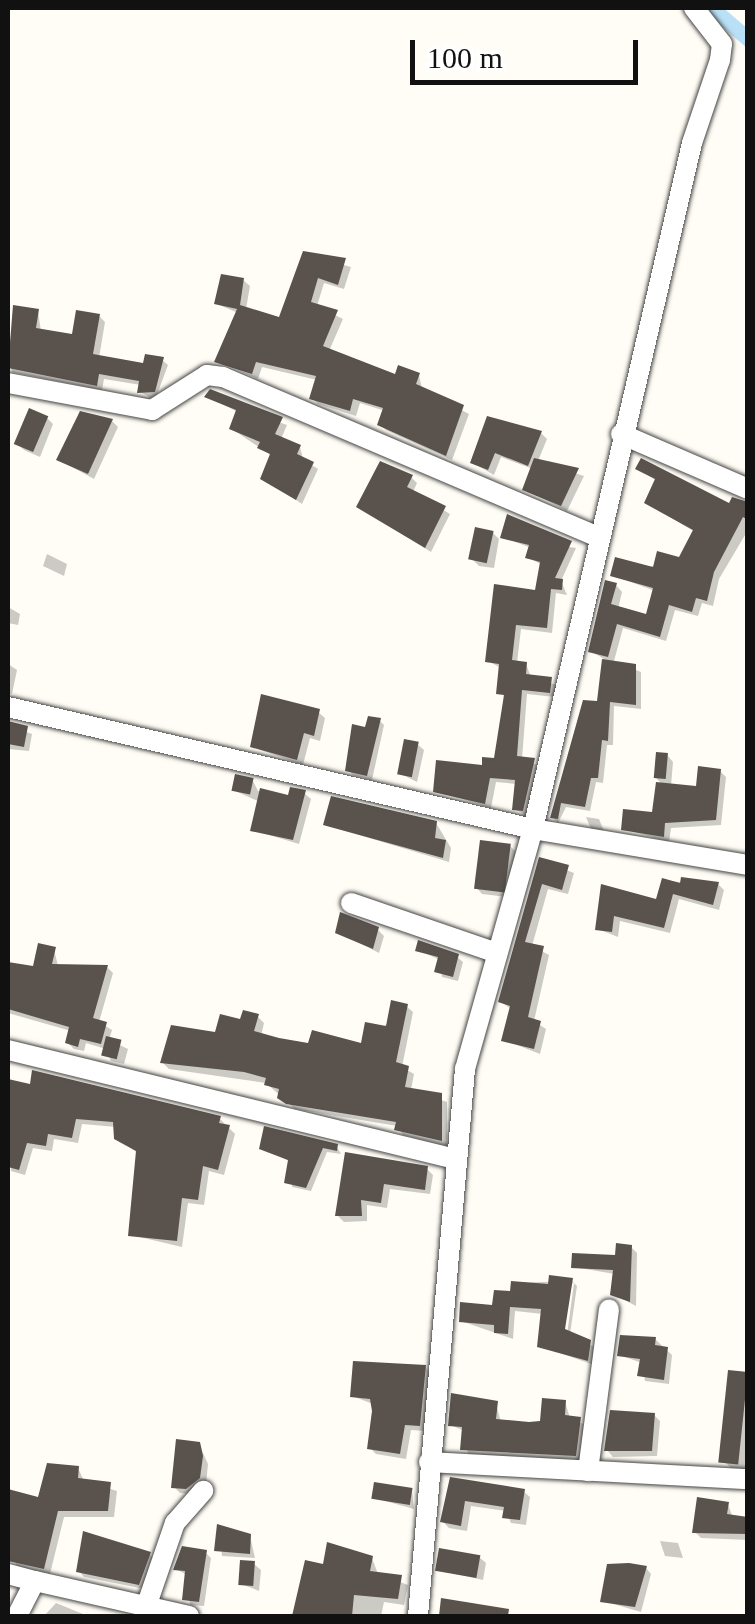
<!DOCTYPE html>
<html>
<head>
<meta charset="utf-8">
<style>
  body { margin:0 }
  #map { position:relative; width:755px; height:1624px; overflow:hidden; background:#fffdf5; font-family:Georgia,serif }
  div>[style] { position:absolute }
  .shadow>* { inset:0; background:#0003 }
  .canal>* { height:15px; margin:-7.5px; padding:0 7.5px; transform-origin:7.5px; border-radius:7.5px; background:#b9e0f7 }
  .building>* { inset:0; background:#5a524d; transform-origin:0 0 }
  .roads { filter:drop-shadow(0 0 2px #444) drop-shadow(0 0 2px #444) }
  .minor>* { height:20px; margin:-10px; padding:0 10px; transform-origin:10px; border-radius:10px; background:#fff }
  span { translate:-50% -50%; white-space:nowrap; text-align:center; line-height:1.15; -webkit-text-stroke:10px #fff; paint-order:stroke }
  .frame { position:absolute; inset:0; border:10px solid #111; pointer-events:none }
  .scale { position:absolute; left:410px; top:40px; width:228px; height:45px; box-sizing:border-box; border:5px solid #111; border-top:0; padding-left:12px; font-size:30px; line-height:35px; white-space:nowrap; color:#111; -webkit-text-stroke:8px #fff; paint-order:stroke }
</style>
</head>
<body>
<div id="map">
  <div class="shadow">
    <div style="clip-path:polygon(305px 254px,351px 267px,344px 289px,324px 283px,317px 306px,343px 319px,329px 351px,397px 377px,419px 375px,422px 389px,469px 414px,452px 460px,386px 430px,380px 424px,385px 411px,360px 403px,356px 416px,318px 404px,312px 398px,317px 380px,262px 367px,258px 379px,217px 361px,238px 313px,217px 304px,243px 280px,250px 286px,246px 309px,280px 320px)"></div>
    <div style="clip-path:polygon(15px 308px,38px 312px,41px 331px,74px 337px,99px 316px,105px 322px,99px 358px,145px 366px,162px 360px,168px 365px,155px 400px,140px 392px,141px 385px,104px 379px,102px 390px,12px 372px,8px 356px)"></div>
    <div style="clip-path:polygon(208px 397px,287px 425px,281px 439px,300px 447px,303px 459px,318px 469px,302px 504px,263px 478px,272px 456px,232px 429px,238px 412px)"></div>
    <div style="clip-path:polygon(47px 418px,53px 424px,40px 457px,24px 450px,17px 444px)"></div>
    <div style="clip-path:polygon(489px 419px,541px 433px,547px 439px,538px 461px,584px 476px,567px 511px,525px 489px,533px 469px,501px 457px,494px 475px,473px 463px)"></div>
    <div style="clip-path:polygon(112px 421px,118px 427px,94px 479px,59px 460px)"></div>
    <div style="clip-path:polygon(381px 464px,412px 478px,417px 483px,413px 492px,450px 514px,431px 552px,359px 507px)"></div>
    <div style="clip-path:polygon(638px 468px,730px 506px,748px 504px,748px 530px,719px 579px,713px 606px,702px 603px,698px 616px,675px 610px,666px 641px,623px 628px,614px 661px,641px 672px,641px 709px,614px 706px,613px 745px,607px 745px,603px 783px,596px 782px,590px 811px,566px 807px,558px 823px,552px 817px,599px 704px,604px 659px,591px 651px,616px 585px,622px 592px,618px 609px,648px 617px,655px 591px,612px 575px,681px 560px,695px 532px,647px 503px,657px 481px)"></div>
    <div style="clip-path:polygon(493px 533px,499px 539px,494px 568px,479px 566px,472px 559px)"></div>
    <div style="clip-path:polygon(503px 537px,576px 548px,561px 581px,567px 595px,556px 593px,552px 633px,521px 629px,517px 663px,526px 664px,531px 677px,557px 685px,555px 697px,527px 694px,522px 759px,540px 766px,528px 816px,514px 809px,517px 784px,496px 782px,491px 808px,436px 791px,496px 761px,504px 699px,501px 668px,488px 661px,538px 592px,542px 565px,528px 557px,531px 548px)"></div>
    <div style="clip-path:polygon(47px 554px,67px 564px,64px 576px,43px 566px)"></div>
    <div style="clip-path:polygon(8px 607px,20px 614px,18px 625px,8px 623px)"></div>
    <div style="clip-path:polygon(8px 664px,17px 670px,12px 694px,8px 693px)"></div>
    <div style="clip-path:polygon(318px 712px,325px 718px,320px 741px,310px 738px,303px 765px,252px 747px)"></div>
    <div style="clip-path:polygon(379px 720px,384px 725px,372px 780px,353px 775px,348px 770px,367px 730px)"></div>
    <div style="clip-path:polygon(8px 725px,32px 734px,29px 751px,8px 749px)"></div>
    <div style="clip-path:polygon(417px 744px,424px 750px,417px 782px,399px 773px)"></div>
    <div style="clip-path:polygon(667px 755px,673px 762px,671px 786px,698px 789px,720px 771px,726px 777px,721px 825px,671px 828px,669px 842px,624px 829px,655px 815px,663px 785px,656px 778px)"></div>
    <div style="clip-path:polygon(253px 781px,258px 791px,289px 798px,304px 793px,311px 799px,299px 844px,252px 830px,260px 802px,233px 790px)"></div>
    <div style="clip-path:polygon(586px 817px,599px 819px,604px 831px,591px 829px)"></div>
    <div style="clip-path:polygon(436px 823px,451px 848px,449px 862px,326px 825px)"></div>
    <div style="clip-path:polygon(510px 846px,516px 852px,507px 897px,482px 894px,476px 887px)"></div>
    <div style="clip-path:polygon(541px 860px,574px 873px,568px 894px,548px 889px,532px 946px,549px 955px,534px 1021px,546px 1029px,540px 1054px,504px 1040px,511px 1009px,501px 1002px)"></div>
    <div style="clip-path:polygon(663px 881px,718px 884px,724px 890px,719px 910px,679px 899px,670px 933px,620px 921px,618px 937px,598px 929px,603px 887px,658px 902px)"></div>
    <div style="clip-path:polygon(377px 929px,384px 936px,379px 953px,338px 932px)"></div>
    <div style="clip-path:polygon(54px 949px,58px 966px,107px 967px,113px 973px,99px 1022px,112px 1030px,109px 1040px,128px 1049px,124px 1064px,111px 1061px,106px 1049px,86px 1043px,84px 1051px,74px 1049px,68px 1043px,71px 1031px,8px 1013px,8px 985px,27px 988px)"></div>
    <div style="clip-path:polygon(418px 950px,457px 957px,463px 962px,458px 981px,442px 977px,440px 960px)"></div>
    <div style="clip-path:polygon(406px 1006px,413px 1012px,402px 1067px,414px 1074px,411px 1090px,447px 1102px,447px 1146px,403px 1135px,397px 1126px,295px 1109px,266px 1083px,169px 1069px,163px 1063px,258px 1017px,264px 1023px,261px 1036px,310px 1046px,363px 1046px)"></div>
    <div style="clip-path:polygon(8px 1082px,219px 1118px,235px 1134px,224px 1175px,209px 1171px,204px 1205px,188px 1203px,182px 1247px,131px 1235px,138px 1153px,116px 1138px,116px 1127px,82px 1124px,78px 1143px,54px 1139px,52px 1151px,33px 1148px,25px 1175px,11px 1171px)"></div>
    <div style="clip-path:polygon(337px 1147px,341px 1154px,327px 1152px,311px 1191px,292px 1187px,291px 1162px,262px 1148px)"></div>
    <div style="clip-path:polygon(347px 1154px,427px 1169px,433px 1175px,430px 1194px,390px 1189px,387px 1208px,367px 1205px,367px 1221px,344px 1222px,338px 1216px)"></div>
    <div style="clip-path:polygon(631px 1247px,637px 1253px,636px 1306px,613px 1294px,615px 1274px,573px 1267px,618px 1258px)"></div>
    <div style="clip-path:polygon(evenodd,572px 1281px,577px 1286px,570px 1334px,596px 1348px,594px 1365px,540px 1346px,543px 1314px,515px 1311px,513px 1339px,461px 1321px,495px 1308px,512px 1293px,513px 1283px,572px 1281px,569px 1283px,574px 1283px,566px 1342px,561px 1341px,569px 1283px)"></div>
    <div style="clip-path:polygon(655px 1339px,672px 1355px,669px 1384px,645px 1381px,642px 1363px,619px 1355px)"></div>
    <div style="clip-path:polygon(425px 1367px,431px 1373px,426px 1431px,411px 1430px,406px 1459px,376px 1454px,370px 1448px,373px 1404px,352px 1396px)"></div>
    <div style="clip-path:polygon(748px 1374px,748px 1469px,732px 1469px,725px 1462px)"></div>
    <div style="clip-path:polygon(565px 1402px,570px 1418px,585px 1425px,581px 1460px,468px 1454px,464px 1431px,451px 1425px,496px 1404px,501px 1422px,542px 1423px)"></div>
    <div style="clip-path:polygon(654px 1415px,660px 1421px,657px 1456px,613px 1457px,607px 1450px)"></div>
    <div style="clip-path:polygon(199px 1444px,208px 1464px,206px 1484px,193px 1494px,180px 1493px,174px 1487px)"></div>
    <div style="clip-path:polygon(78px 1468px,84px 1481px,117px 1491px,114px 1517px,64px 1517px,50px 1574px,17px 1566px,8px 1548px,8px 1491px,40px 1500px)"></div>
    <div style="clip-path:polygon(452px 1480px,523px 1491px,530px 1497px,526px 1525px,511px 1523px,506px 1511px,471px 1506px,467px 1531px,449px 1528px,443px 1522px)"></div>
    <div style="clip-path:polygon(412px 1491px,414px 1509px,374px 1498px)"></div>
    <div style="clip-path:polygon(728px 1504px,733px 1518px,748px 1520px,748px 1540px,701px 1538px,695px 1532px)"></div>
    <div style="clip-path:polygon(219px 1527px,250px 1536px,255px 1558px,222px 1556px)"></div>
    <div style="clip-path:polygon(85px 1534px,149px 1554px,155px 1560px,145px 1589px,84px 1577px,79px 1571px)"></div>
    <div style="clip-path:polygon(660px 1541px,678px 1543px,683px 1558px,665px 1556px)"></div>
    <div style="clip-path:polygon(205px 1552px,211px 1558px,204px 1606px,190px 1605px,187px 1575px,176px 1569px)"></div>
    <div style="clip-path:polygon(479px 1557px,486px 1563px,483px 1580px,438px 1570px)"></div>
    <div style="clip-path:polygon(372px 1558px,378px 1574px,408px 1585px,404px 1605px,384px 1602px,381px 1616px,295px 1616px,307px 1563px,325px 1567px)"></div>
    <div style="clip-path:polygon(254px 1564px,261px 1570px,259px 1591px,241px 1584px)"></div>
    <div style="clip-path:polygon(646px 1568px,651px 1574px,641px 1612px,603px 1601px)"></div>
    <div style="clip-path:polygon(56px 1603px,88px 1616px,44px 1616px)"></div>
  </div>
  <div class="canal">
    <div style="left:712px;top:8px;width:48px;rotate:40.7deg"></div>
  </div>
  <div class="building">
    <div style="clip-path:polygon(303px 251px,346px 258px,338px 285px,318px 278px,311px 302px,338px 310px,323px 346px,395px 374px,398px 365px,420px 373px,416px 384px,464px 405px,446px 456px,377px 425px,383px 408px,353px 399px,350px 411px,309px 399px,316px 376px,256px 362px,252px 374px,214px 362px,237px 309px,214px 304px,221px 274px,244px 278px,240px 305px,279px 317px)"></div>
    <div style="clip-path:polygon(13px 305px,39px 309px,36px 328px,72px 334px,76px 310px,100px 314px,93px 354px,143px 363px,145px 354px,164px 357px,155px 392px,137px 393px,139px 381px,99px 374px,97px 386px,8px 368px)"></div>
    <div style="clip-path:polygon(210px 389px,283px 417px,275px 434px,301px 445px,297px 454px,314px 462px,296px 500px,260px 479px,270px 454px,257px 448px,260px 442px,229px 429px,236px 410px,204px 397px)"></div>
    <div style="left:29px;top:408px;width:21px;height:39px;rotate:23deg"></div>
    <div style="clip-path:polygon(80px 411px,113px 419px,88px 474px,56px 460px)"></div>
    <div style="clip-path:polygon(487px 416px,542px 431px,528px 466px,495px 453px,488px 470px,470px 463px)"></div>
    <div style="clip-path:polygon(534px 458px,579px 468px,561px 506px,522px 490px)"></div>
    <div style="clip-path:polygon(641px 458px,729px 503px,732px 497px,748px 502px,748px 520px,743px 517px,714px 572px,707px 601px,696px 598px,692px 612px,669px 605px,660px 637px,617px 624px,608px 657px,588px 652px,605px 580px,617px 583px,611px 604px,646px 614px,653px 588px,610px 576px,615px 557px,653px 567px,657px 551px,679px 557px,693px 530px,644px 503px,655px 479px,635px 469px)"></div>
    <div style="clip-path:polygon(380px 461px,413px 475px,407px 487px,446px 506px,425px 548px,356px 507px)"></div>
    <div style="clip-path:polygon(507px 514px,572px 541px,555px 578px,563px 579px,562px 590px,551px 589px,547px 628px,516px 625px,512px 660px,527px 662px,526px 674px,552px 677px,550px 693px,522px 690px,517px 756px,535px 758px,523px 811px,512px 810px,515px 780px,490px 778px,485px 804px,433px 792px,436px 760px,482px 765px,482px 757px,494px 758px,504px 695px,496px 694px,499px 664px,485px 662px,494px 584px,535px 590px,540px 562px,525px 558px,529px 545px,500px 538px)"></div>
    <div style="left:475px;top:527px;width:19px;height:33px;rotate:12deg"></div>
    <div style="clip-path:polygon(602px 659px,636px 664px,636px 705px,610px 702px,608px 741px,602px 740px,598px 778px,591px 778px,585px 807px,561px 803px,558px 819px,550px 818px,583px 700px,597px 701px)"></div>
    <div style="clip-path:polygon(261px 694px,320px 709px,314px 736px,304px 733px,297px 760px,250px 747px)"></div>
    <div style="clip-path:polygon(368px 716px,381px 718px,367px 776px,345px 771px,352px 724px,365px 727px)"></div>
    <div style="clip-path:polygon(8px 721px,28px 726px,24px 747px,8px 744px)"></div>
    <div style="left:404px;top:739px;width:15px;height:36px;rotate:11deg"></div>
    <div style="left:656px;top:752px;width:12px;height:26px;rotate:5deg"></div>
    <div style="clip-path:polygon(698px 766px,721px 769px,716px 820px,665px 823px,664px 837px,621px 830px,623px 809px,652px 812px,656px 782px,696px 786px)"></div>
    <div style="left:235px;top:774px;width:19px;height:17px;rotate:12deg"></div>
    <div style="clip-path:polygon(290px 787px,306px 790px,293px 840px,250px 831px,260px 788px,288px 795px)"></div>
    <div style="clip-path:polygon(331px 796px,437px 821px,435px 838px,446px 840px,443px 858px,323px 825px)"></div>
    <div style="left:480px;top:840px;width:31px;height:49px;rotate:7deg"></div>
    <div style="clip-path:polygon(539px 857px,569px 865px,562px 890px,542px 884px,525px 942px,544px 946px,528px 1017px,541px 1021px,534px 1049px,501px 1041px,510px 1006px,498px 1002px)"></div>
    <div style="clip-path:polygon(681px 877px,719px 882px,713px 905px,673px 894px,664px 928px,614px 916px,612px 932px,595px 930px,601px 884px,656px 899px,662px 878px,680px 883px)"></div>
    <div style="clip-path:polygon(340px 912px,379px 927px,373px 949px,335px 933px)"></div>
    <div style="clip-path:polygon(418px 940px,459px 954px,453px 977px,434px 972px,438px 957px,415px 951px)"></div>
    <div style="clip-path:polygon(38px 943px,56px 947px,52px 964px,108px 965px,93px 1018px,107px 1022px,101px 1044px,80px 1039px,78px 1047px,65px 1043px,69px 1027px,8px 1009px,8px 962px,33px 966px)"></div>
    <div style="clip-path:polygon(391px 1000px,408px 1004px,396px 1062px,409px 1066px,405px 1087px,442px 1093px,442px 1141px,394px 1130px,396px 1122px,286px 1104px,277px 1098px,279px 1089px,264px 1085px,266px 1078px,244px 1072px,160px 1063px,171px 1025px,215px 1032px,220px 1014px,240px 1019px,243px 1010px,259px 1014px,254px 1031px,279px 1038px,308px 1043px,312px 1030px,361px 1043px,365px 1022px,386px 1026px)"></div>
    <div style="left:106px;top:1036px;width:16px;height:20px;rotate:14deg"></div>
    <div style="clip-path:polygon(32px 1070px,221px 1116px,219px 1123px,230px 1125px,218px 1170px,203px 1166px,198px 1200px,182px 1198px,177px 1241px,128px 1236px,136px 1151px,114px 1139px,113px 1122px,76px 1119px,72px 1138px,48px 1134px,46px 1146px,27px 1143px,19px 1170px,8px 1167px,8px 1079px,30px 1084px)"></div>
    <div style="clip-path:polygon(264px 1126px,338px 1144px,337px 1151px,323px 1148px,306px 1188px,284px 1183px,288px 1160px,259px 1149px)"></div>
    <div style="clip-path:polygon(345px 1152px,428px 1166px,425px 1190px,384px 1184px,381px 1203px,361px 1200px,362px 1216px,335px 1216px)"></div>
    <div style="clip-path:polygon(616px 1243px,632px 1245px,630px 1302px,610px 1295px,613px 1270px,571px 1268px,572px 1253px,615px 1255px)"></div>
    <div style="clip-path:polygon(549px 1275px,573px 1278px,565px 1329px,591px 1340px,588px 1361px,537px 1347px,541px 1309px,510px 1307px,508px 1334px,494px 1333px,494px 1325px,459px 1322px,460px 1302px,492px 1305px,494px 1290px,510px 1291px,511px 1281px,548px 1284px)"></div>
    <div style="clip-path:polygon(620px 1335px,656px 1337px,655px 1345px,668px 1347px,664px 1380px,637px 1376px,640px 1359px,617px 1356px)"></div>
    <div style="clip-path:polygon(353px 1361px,426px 1365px,420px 1426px,405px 1425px,400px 1454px,367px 1449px,372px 1411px,370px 1399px,350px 1397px)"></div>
    <div style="left:728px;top:1370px;width:20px;height:93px;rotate:6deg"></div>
    <div style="clip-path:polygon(451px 1393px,498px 1401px,496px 1419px,529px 1422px,540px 1421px,542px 1398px,566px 1400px,565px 1415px,581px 1417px,576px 1456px,460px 1450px,462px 1427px,448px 1426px)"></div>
    <div style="clip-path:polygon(610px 1410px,655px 1413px,652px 1451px,604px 1451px)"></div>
    <div style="clip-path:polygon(176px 1439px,200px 1442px,203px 1456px,200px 1478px,186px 1489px,171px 1488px)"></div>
    <div style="clip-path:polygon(47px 1463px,79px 1466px,78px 1478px,111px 1482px,108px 1511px,58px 1511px,44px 1569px,8px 1561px,8px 1489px,38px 1497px)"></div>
    <div style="clip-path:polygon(450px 1477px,525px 1489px,520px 1520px,502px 1518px,504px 1507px,465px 1501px,461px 1526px,440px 1522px)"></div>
    <div style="left:374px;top:1482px;width:39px;height:17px;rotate:9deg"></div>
    <div style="clip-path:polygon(697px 1497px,729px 1502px,727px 1514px,748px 1517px,748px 1534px,692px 1533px)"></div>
    <div style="clip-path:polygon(217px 1524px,251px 1534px,250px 1554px,214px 1551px)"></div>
    <div style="clip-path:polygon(83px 1531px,151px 1552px,139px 1585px,76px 1572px)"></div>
    <div style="clip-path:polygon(327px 1542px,373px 1556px,370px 1571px,402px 1575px,398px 1599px,354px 1595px,352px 1616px,292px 1616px,305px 1560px,323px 1564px)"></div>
    <div style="clip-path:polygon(182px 1546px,207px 1550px,199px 1602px,182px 1600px,185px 1571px,173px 1570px)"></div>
    <div style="left:439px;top:1548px;width:42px;height:23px;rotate:10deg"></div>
    <div style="left:240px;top:1560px;width:15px;height:25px;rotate:4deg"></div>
    <div style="clip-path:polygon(629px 1563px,647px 1566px,635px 1607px,600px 1602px,607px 1564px)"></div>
    <div style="clip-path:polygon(441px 1598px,509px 1609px,508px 1616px,439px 1616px)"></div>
  </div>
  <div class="roads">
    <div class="minor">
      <div style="left:8px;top:383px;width:147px;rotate:10.6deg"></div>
      <div style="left:152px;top:410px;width:65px;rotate:-32.5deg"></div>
      <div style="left:207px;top:375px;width:16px;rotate:7deg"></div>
      <div style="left:223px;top:377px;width:405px;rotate:23.1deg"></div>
      <div style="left:621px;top:434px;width:138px;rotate:23.4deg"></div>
      <div style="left:8px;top:707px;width:539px;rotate:13.08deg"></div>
      <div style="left:533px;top:829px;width:218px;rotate:9.5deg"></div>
      <div style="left:351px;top:903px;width:154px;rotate:18.9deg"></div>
      <div style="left:8px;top:1050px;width:461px;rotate:13.7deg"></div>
      <div style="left:429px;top:1462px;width:319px;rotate:3.1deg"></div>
      <div style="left:588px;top:1471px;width:163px;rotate:-82.6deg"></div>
      <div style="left:8px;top:1574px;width:28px;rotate:15deg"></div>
      <div style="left:146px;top:1607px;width:89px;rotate:-71deg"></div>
      <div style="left:175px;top:1523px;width:43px;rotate:-48.8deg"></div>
      <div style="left:17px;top:1616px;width:39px;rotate:-63deg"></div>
      <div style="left:35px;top:1581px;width:158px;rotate:12.8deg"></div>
      <div style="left:418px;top:1616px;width:549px;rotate:-85.09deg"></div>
      <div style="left:465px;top:1069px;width:249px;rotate:-74.2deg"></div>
      <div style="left:533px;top:829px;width:704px;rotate:-76.95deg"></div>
      <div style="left:692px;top:143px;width:88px;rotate:-71.4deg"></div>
      <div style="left:720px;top:60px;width:16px;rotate:-83deg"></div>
      <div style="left:722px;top:44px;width:46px;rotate:-127.9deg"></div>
    </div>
  </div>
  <div class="frame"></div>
  <div class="scale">100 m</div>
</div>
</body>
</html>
